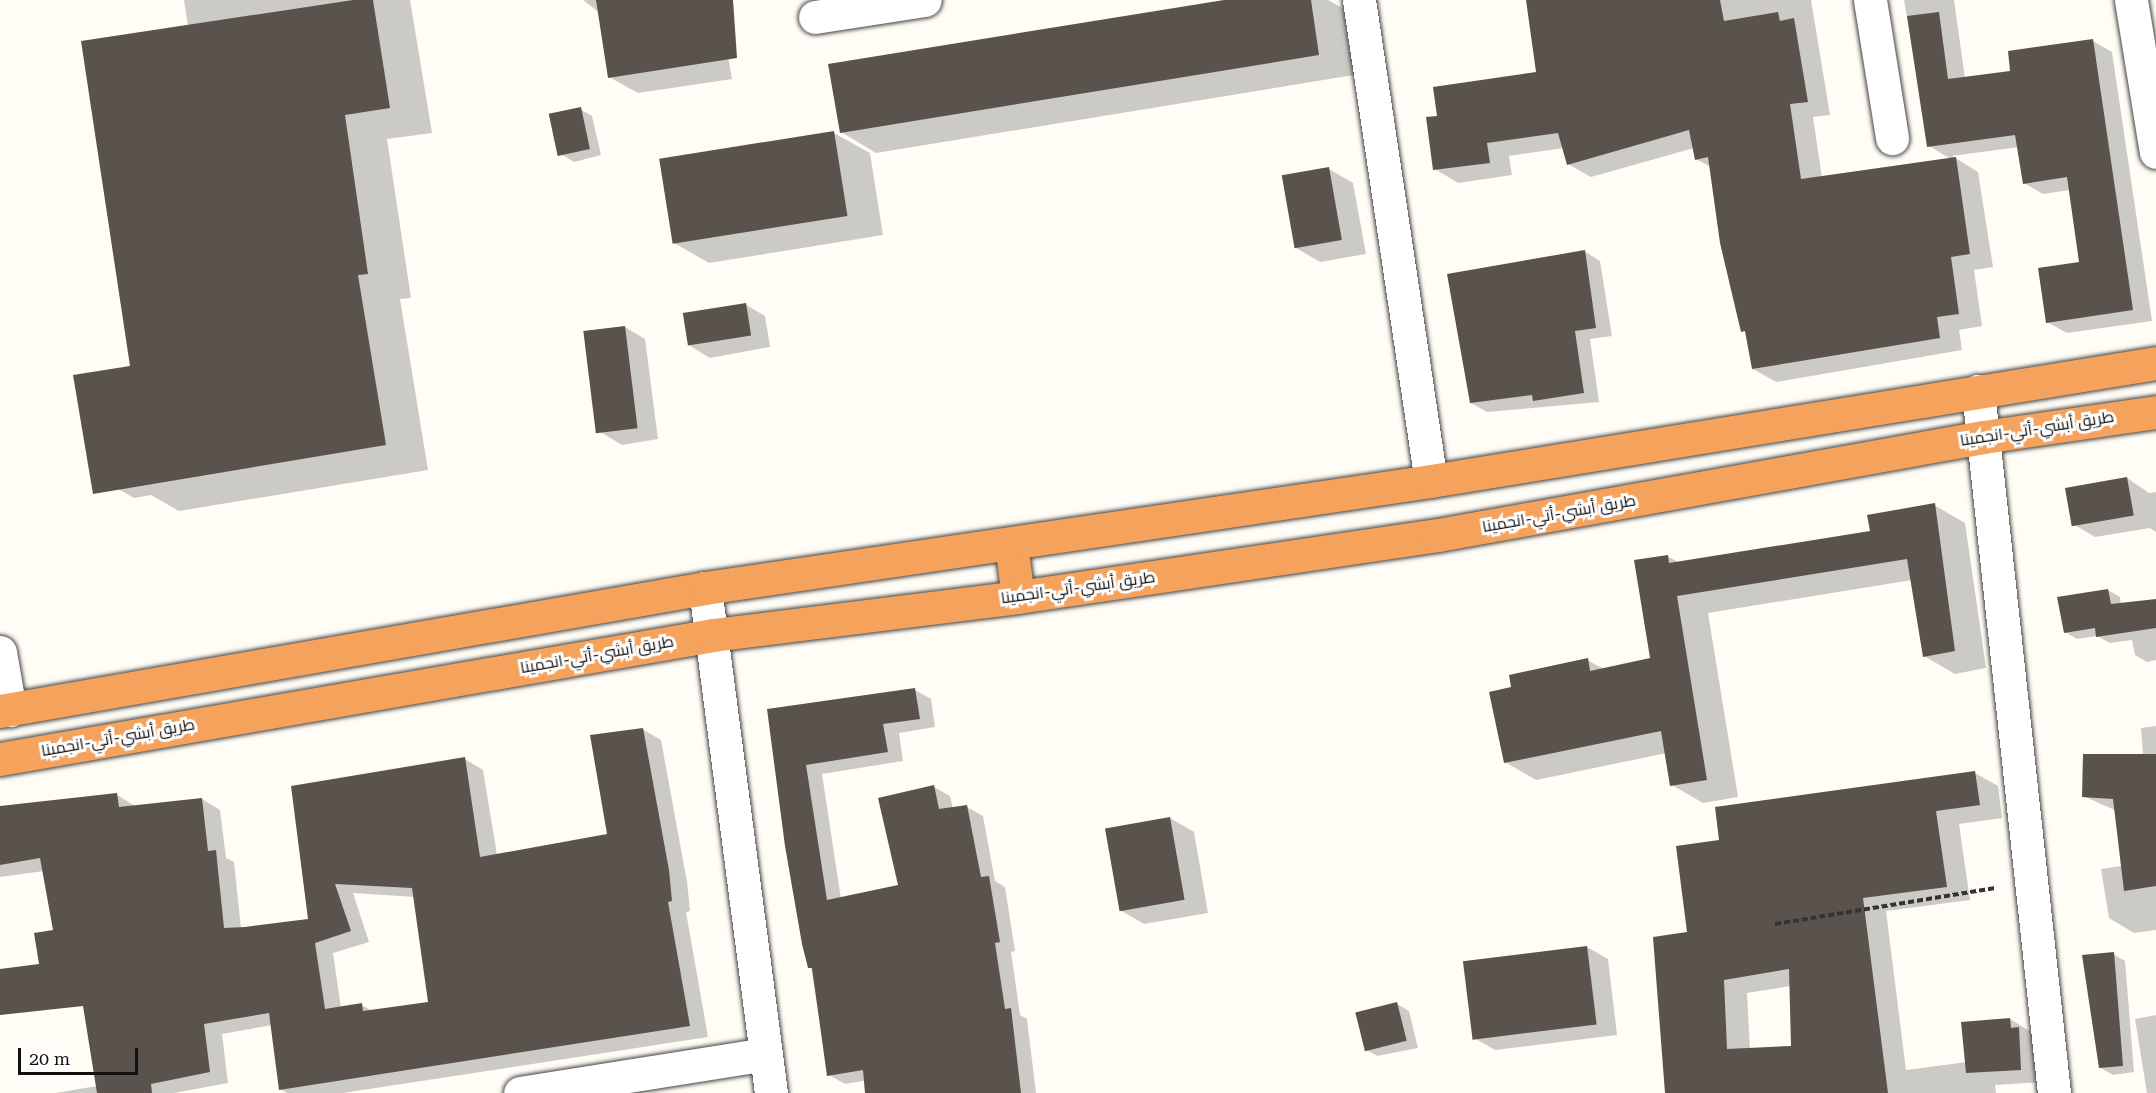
<!DOCTYPE html>
<html>
<head>
<meta charset="utf-8">
<style>
  body { margin:0 }
  #map { position:relative; width:2156px; height:1093px; overflow:hidden; background:#fffdf5; font-family:"Roboto Serif",Cairo,serif }
  div>[style] { position:absolute }
  .shadow>* { inset:0; background:#0003 }
  .building>* { inset:0; background:#5a524d; transform-origin:0 0 }
  .path>* { height:4px; margin-top:-2px; transform-origin:0; background:repeating-linear-gradient(90deg,#333 0 6px,transparent 0 9px) }
  .roads { filter:drop-shadow(0 0 2px #444) drop-shadow(0 0 2px #444) }
  .minor>* { height:33px; margin:-16.5px; padding:0 16.5px; transform-origin:16.5px; border-radius:16.5px; background:#fff }
  .highway>* { height:33px; margin:-16.5px; padding:0 16.5px; transform-origin:16.5px; border-radius:16.5px; background:#f5a25d }
  span { translate:-50% -50%; white-space:nowrap; text-align:center; line-height:1.15; -webkit-text-stroke:6px #fff; paint-order:stroke }
  .street-label { font-size:16px; color:#111 }
  .scale { position:absolute; left:18px; top:1048px; width:120px; height:27px; box-sizing:border-box; border:3px solid #111; border-top:0; padding-left:8px; font-size:18px; line-height:21px; white-space:nowrap; color:#111; -webkit-text-stroke:4px #fff; paint-order:stroke }
</style>
</head>
<body>
<div id="map">
  <div class="shadow">
    <div style="clip-path:polygon(184px 0,410px 0,432px 133px,387px 139px,411px 298px,400px 299px,428px 470px,179px 511px,151px 495px,134px 498px,91px 473px,132px 367px,188px 26px)"></div>
    <div style="clip-path:polygon(583px 0,692px 0,726px 45px,732px 79px,638px 93px,609px 77px,600px 13px)"></div>
    <div style="clip-path:polygon(1237px 0,1328px 0,1344px 9px,1354px 75px,876px 153px,841px 132px)"></div>
    <div style="clip-path:polygon(1527px 0,1811px 0,1830px 115px,1813px 117px,1822px 178px,1951px 159px,1929px 146px,1904px 0,1954px 0,1965px 78px,2012px 72px,2093px 41px,2112px 52px,2152px 321px,2067px 333px,2047px 322px,2080px 263px,2070px 190px,2043px 194px,2024px 183px,2019px 147px,1952px 156px,1978px 172px,1993px 267px,1974px 270px,1982px 326px,1959px 330px,1962px 350px,1776px 382px,1753px 369px,1711px 167px,1696px 159px,1694px 148px,1591px 177px,1568px 164px,1564px 148px,1509px 156px,1512px 175px,1458px 183px,1435px 169px,1439px 117px,1538px 74px)"></div>
    <div style="clip-path:polygon(580px 109px,592px 116px,601px 155px,574px 162px,561px 154px)"></div>
    <div style="clip-path:polygon(834px 133px,870px 153px,883px 235px,709px 263px,674px 243px)"></div>
    <div style="clip-path:polygon(1329px 169px,1353px 183px,1366px 254px,1320px 262px,1296px 248px)"></div>
    <div style="clip-path:polygon(1584px 251px,1600px 261px,1612px 336px,1590px 339px,1599px 402px,1487px 412px,1471px 403px)"></div>
    <div style="clip-path:polygon(745px 304px,765px 316px,770px 347px,710px 358px,690px 346px)"></div>
    <div style="clip-path:polygon(625px 327px,645px 339px,658px 439px,622px 445px,602px 433px)"></div>
    <div style="clip-path:polygon(2127px 478px,2149px 493px,2156px 492px,2156px 532px,2150px 528px,2095px 537px,2073px 524px)"></div>
    <div style="clip-path:polygon(1934px 505px,1965px 523px,1986px 668px,1955px 674px,1924px 656px,1912px 580px,1708px 613px,1738px 797px,1703px 803px,1672px 785px,1667px 753px,1536px 780px,1505px 762px,1513px 688px,1587px 660px,1604px 669px,1651px 660px,1667px 556px,1680px 563px,1871px 533px)"></div>
    <div style="clip-path:polygon(2108px 590px,2120px 597px,2121px 605px,2156px 601px,2156px 660px,2147px 662px,2135px 655px,2132px 640px,2110px 643px,2097px 636px,2077px 639px,2065px 632px)"></div>
    <div style="clip-path:polygon(915px 690px,931px 699px,935px 727px,899px 733px,903px 761px,822px 774px,841px 899px,900px 887px,934px 787px,950px 796px,953px 809px,967px 807px,983px 816px,995px 881px,1005px 887px,1015px 951px,1011px 952px,1020px 1015px,1027px 1019px,1036px 1093px,883px 1093px,880px 1078px,845px 1084px,829px 1075px,768px 711px)"></div>
    <div style="clip-path:polygon(2156px 726px,2156px 930px,2134px 933px,2109px 918px,2101px 869px,2121px 866px,2117px 811px,2083px 796px,2143px 755px,2141px 728px)"></div>
    <div style="clip-path:polygon(evenodd,642px 729px,661px 740px,687px 882px,690px 911px,686px 912px,708px 1037px,343px 1093px,287px 1093px,280px 1089px,272px 1025px,222px 1034px,228px 1083px,174px 1093px,55px 1093px,97px 1086px,159px 987px,44px 871px,0 877px,0 808px,117px 795px,135px 806px,202px 799px,220px 810px,226px 858px,234px 862px,241px 928px,310px 920px,292px 787px,465px 759px,483px 770px,497px 855px,608px 836px,642px 729px,353px 893px,415px 897px,429px 1003px,373px 1011px,361px 1005px,341px 1008px,333px 953px,369px 942px,353px 893px)"></div>
    <div style="clip-path:polygon(evenodd,1975px 773px,1998px 786px,2002px 818px,1959px 824px,1970px 900px,1886px 911px,1906px 1070px,1967px 1062px,2010px 1019px,2033px 1033px,2044px 1082px,1995px 1085px,1996px 1093px,1666px 1093px,1689px 933px,1721px 841px,1975px 773px,1791px 986px,1793px 1048px,1750px 1049px,1747px 993px,1791px 986px)"></div>
    <div style="clip-path:polygon(1170px 818px,1194px 832px,1208px 913px,1144px 924px,1120px 910px)"></div>
    <div style="clip-path:polygon(1587px 947px,1608px 959px,1617px 1035px,1495px 1050px,1474px 1038px)"></div>
    <div style="clip-path:polygon(2113px 954px,2125px 961px,2134px 1072px,2113px 1075px,2101px 1068px)"></div>
    <div style="clip-path:polygon(1397px 1004px,1409px 1011px,1418px 1048px,1377px 1056px,1365px 1049px)"></div>
    <div style="clip-path:polygon(2156px 1015px,2156px 1093px,2147px 1093px,2135px 1019px)"></div>
  </div>
  <div class="building">
    <div style="clip-path:polygon(353px 0,373px 0,390px 108px,345px 115px,368px 274px,358px 275px,386px 445px,93px 494px,73px 375px,130px 366px,81px 41px)"></div>
    <div style="clip-path:polygon(596px 0,733px 0,737px 58px,608px 78px)"></div>
    <div style="clip-path:polygon(1224px 0,1311px 0,1319px 55px,840px 133px,828px 64px)"></div>
    <div style="clip-path:polygon(1526px 0,1720px 0,1724px 21px,1778px 12px,1780px 21px,1794px 18px,1808px 102px,1790px 104px,1801px 179px,1956px 157px,1970px 254px,1951px 257px,1959px 314px,1937px 317px,1940px 338px,1752px 369px,1745px 331px,1741px 332px,1720px 243px,1708px 157px,1695px 160px,1689px 130px,1567px 165px,1558px 133px,1487px 143px,1490px 163px,1433px 170px,1426px 117px,1437px 116px,1433px 87px,1536px 72px)"></div>
    <div style="clip-path:polygon(1939px 12px,1948px 79px,2010px 71px,2008px 51px,2093px 39px,2133px 310px,2046px 323px,2038px 268px,2079px 262px,2067px 177px,2023px 184px,2015px 135px,1927px 147px,1907px 16px)"></div>
    <div style="left:581px;top:107px;width:43px;height:33px;rotate:78deg"></div>
    <div style="left:834px;top:131px;width:86px;height:177px;rotate:81deg"></div>
    <div style="left:1329px;top:167px;width:74px;height:48px;rotate:80deg"></div>
    <div style="clip-path:polygon(1585px 250px,1596px 328px,1575px 331px,1584px 393px,1533px 401px,1532px 395px,1470px 403px,1447px 274px)"></div>
    <div style="left:746px;top:303px;width:33px;height:64px;rotate:81deg"></div>
    <div style="left:625px;top:326px;width:103px;height:42px;rotate:83deg"></div>
    <div style="left:2127px;top:477px;width:39px;height:63px;rotate:80deg"></div>
    <div style="clip-path:polygon(1935px 503px,1955px 651px,1923px 657px,1907px 559px,1677px 596px,1707px 780px,1670px 786px,1661px 731px,1504px 763px,1489px 692px,1511px 687px,1509px 675px,1588px 658px,1590px 671px,1650px 658px,1634px 560px,1668px 555px,1669px 563px,1870px 531px,1867px 515px)"></div>
    <div style="clip-path:polygon(2108px 589px,2111px 604px,2156px 599px,2156px 628px,2096px 637px,2095px 628px,2064px 633px,2057px 597px)"></div>
    <div style="clip-path:polygon(915px 688px,920px 719px,883px 724px,888px 752px,806px 765px,827px 900px,898px 885px,878px 798px,934px 785px,939px 809px,967px 805px,981px 877px,989px 876px,1000px 942px,995px 943px,1005px 1009px,1011px 1008px,1021px 1093px,865px 1093px,863px 1070px,827px 1076px,812px 968px,808px 968px,802px 944px,785px 846px,767px 709px)"></div>
    <div style="clip-path:polygon(evenodd,643px 728px,669px 870px,672px 901px,668px 902px,690px 1026px,279px 1090px,269px 1013px,204px 1024px,210px 1072px,151px 1084px,152px 1093px,97px 1093px,83px 1006px,0 1015px,0 969px,39px 964px,34px 933px,53px 930px,40px 858px,0 865px,0 806px,117px 793px,119px 807px,202px 798px,208px 851px,216px 850px,224px 928px,245px 927px,308px 919px,291px 786px,465px 757px,480px 857px,607px 834px,590px 735px,643px 728px,335px 884px,412px 888px,428px 1002px,363px 1011px,362px 1003px,325px 1009px,315px 943px,351px 931px,335px 884px)"></div>
    <div style="clip-path:polygon(2083px 754px,2156px 754px,2156px 886px,2124px 891px,2113px 799px,2082px 797px)"></div>
    <div style="clip-path:polygon(evenodd,1975px 771px,1980px 805px,1936px 811px,1947px 887px,1863px 898px,1888px 1093px,1665px 1093px,1653px 937px,1687px 932px,1676px 846px,1719px 840px,1715px 807px,1975px 771px,1789px 969px,1791px 1046px,1727px 1049px,1724px 980px,1789px 969px)"></div>
    <div style="left:1170px;top:817px;width:84px;height:66px;rotate:80deg"></div>
    <div style="left:1587px;top:946px;width:79px;height:125px;rotate:83deg"></div>
    <div style="clip-path:polygon(2114px 952px,2123px 1066px,2099px 1068px,2082px 955px)"></div>
    <div style="left:1397px;top:1002px;width:40px;height:43px;rotate:76deg"></div>
    <div style="clip-path:polygon(2010px 1018px,2011px 1028px,2019px 1027px,2021px 1070px,1966px 1073px,1961px 1022px)"></div>
  </div>
  <div class="path">
    <div style="left:1775px;top:924px;width:223px;rotate:-9.3deg"></div>
  </div>
  <div class="roads">
    <div class="minor">
      <div style="left:1359px;top:0;width:486px;rotate:81.5deg"></div>
      <div style="left:1870px;top:0;width:140px;rotate:80.9deg"></div>
      <div style="left:2131px;top:0;width:154px;rotate:80.7deg"></div>
      <div style="left:815px;top:17px;width:111px;rotate:-8.8deg"></div>
      <div style="left:1978px;top:391px;width:706px;rotate:83.82deg"></div>
      <div style="left:705px;top:588px;width:509px;rotate:82.55deg"></div>
      <div style="left:0;top:652px;width:59px;rotate:80.2deg"></div>
      <div style="left:520px;top:1093px;width:248px;rotate:-9deg"></div>
    </div>
    <div class="highway">
      <div style="left:1011px;top:544px;width:53px;rotate:82.5deg"></div>
      <div style="left:0;top:711px;width:716px;rotate:-9.9deg"></div>
      <div style="left:705px;top:588px;width:734px;rotate:-8.38deg"></div>
      <div style="left:1431px;top:481px;width:735px;rotate:-9.24deg"></div>
      <div style="left:0;top:759px;width:724px;rotate:-9.87deg"></div>
      <div style="left:713px;top:635px;width:307px;rotate:-7.1deg"></div>
      <div style="left:1018px;top:597px;width:425px;rotate:-8.4deg"></div>
      <div style="left:1438px;top:535px;width:554px;rotate:-10.19deg"></div>
      <div style="left:1983px;top:437px;width:175px;rotate:-8.2deg"></div>
    </div>
  </div>
  <div class="street-label">
    <span style="left:2037px;top:429px;rotate:-9deg">طريق أبشي-أتي-انجمينا</span>
    <span style="left:1559px;top:514px;rotate:-10deg">طريق أبشي-أتي-انجمينا</span>
    <span style="left:1078px;top:588px;rotate:-8deg">طريق أبشي-أتي-انجمينا</span>
    <span style="left:597px;top:655px;rotate:-10deg">طريق أبشي-أتي-انجمينا</span>
    <span style="left:118px;top:738px;rotate:-10deg">طريق أبشي-أتي-انجمينا</span>
  </div>
  <div class="scale">20 m</div>
</div>
</body>
</html>
